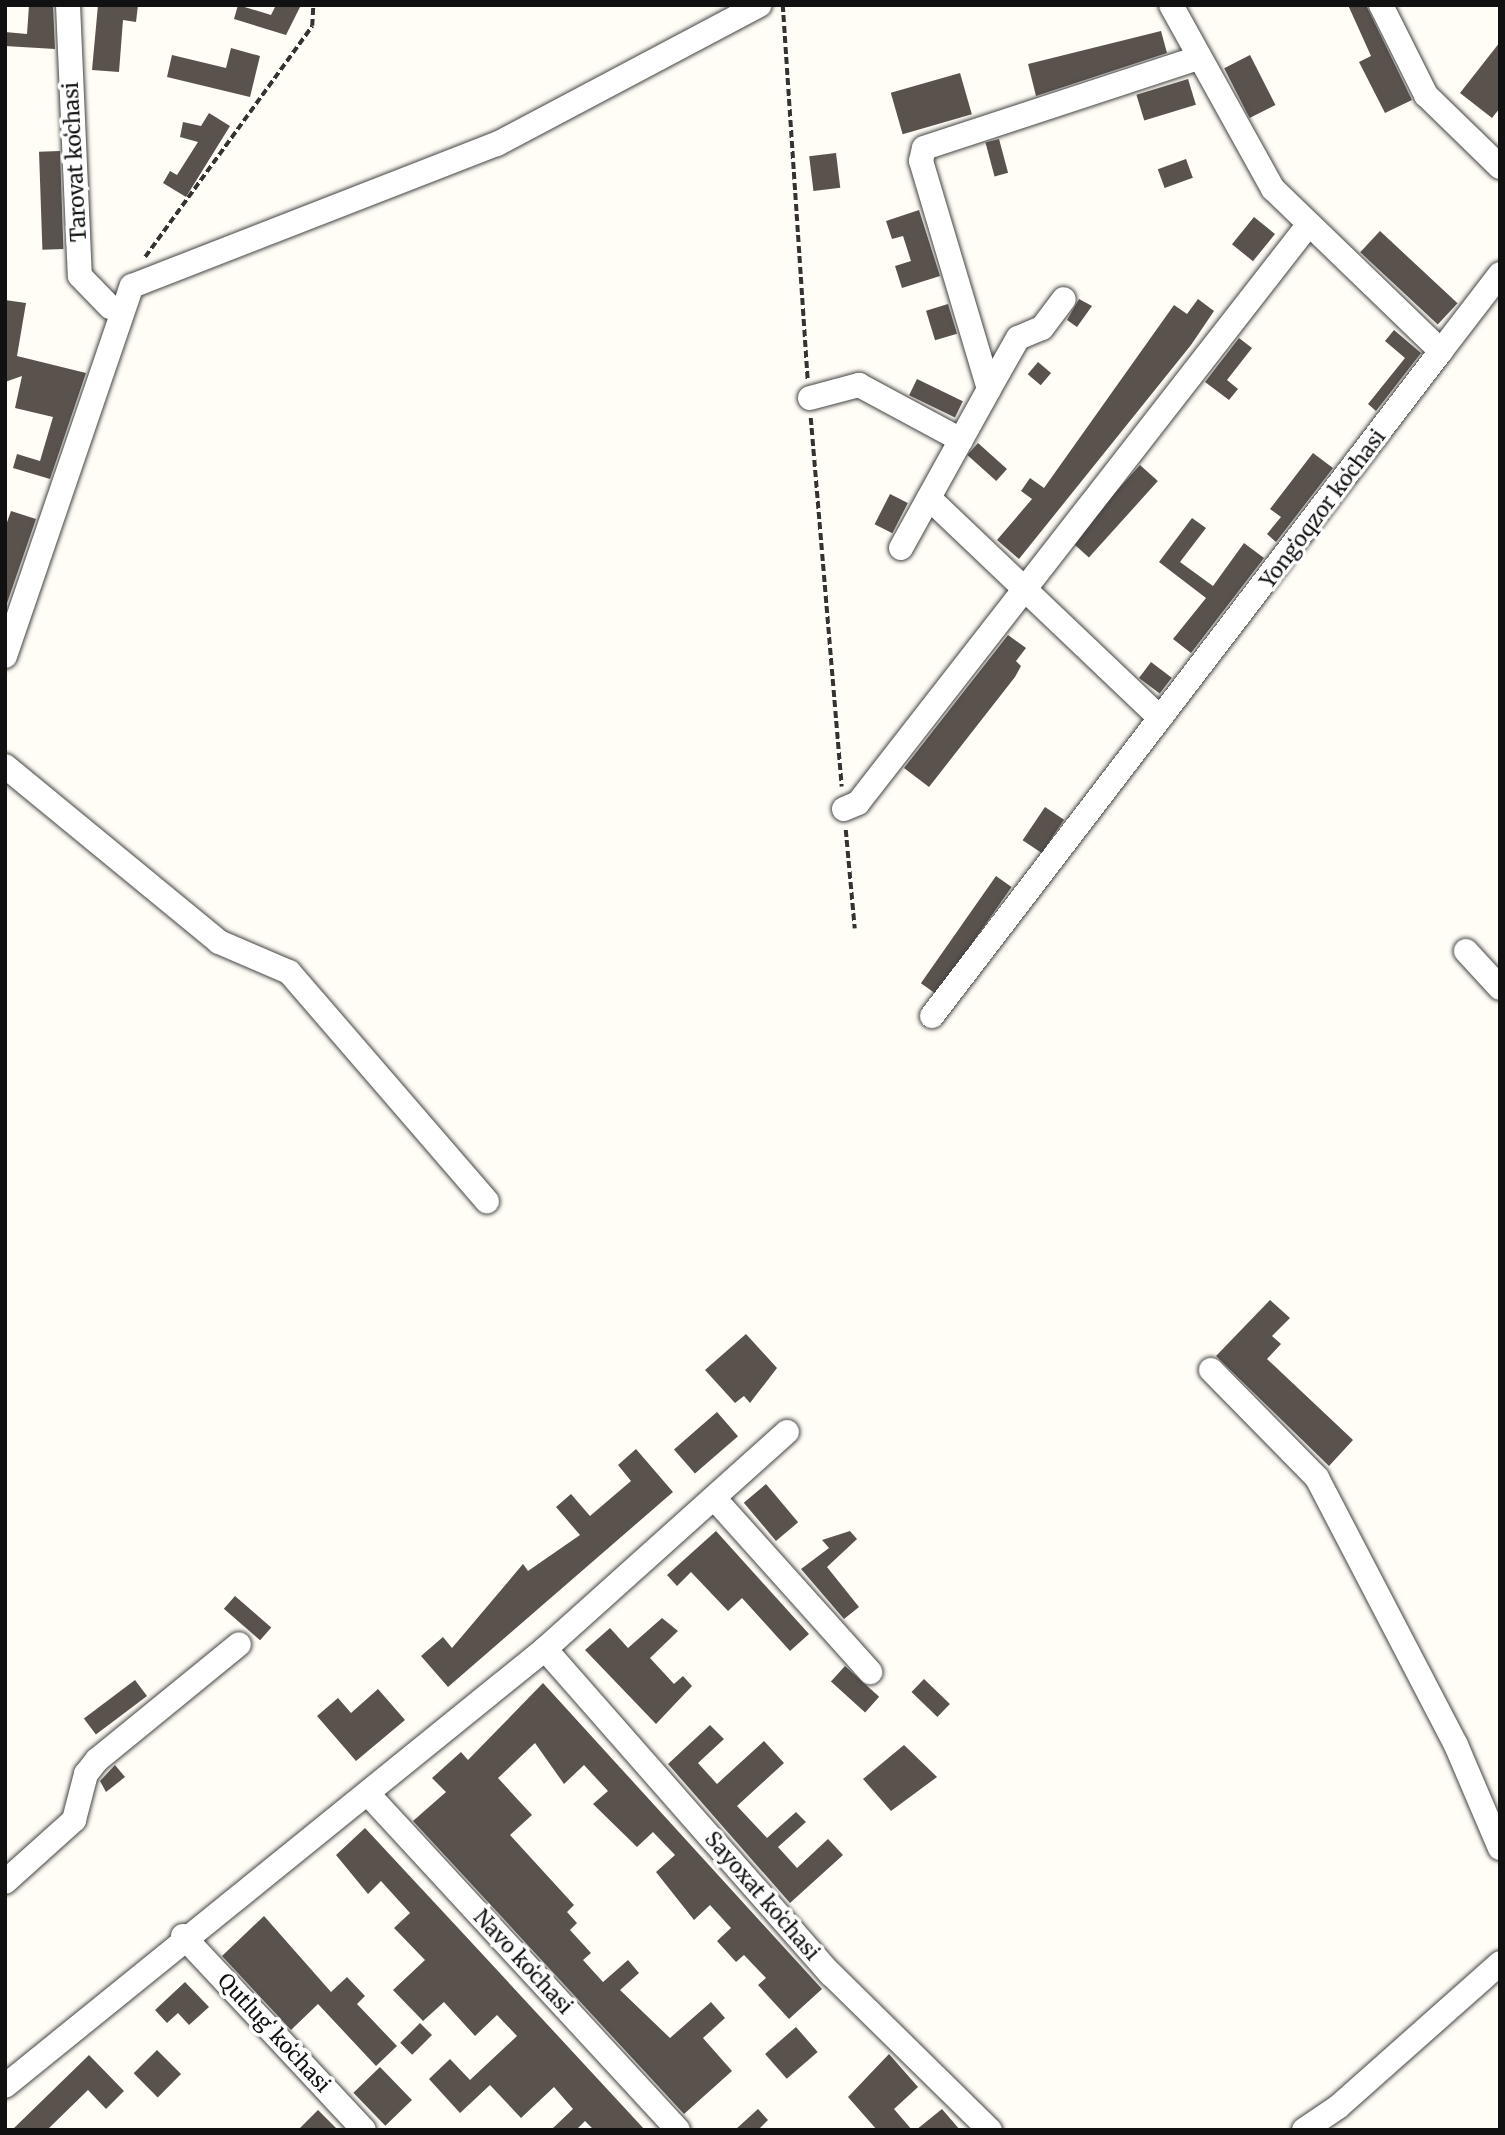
<!DOCTYPE html>
<html>
<head>
<meta charset="utf-8">
<style>
  body { margin:0 }
  #map { position:relative; width:1505px; height:2135px; overflow:hidden; background:#fffdf5; font-family:Merriweather,serif }
  div>[style] { position:absolute }
  .building>* { inset:0; background:#5a524d; transform-origin:0 0 }
  .path>* { height:3.5px; margin-top:-1.75px; transform-origin:0; background:repeating-linear-gradient(90deg,#333 0 7px,transparent 0 10.5px) }
  .roads { filter:drop-shadow(0 0 2px #444) drop-shadow(0 0 2px #444) }
  .minor>* { height:24px; margin:-12px; padding:0 12px; transform-origin:12px; border-radius:12px; background:#fff }
  span { translate:-50% -50%; white-space:nowrap; text-align:center; line-height:1.15; -webkit-text-stroke:7px #fff; paint-order:stroke }
  .street-label { font-size:21px; color:#111 }
  .frame { position:absolute; inset:0; border:7px solid #111; pointer-events:none }
</style>
</head>
<body>
<div id="map">
  <div class="building">
    <div style="clip-path:polygon(29px 5px,53px 5px,55px 49px,5px 46px,5px 32px,27px 34px)"></div>
    <div style="clip-path:polygon(98px 5px,138px 5px,136px 22px,123px 20px,119px 72px,92px 70px)"></div>
    <div style="clip-path:polygon(238px 5px,271px 15px,276px 5px,301px 5px,286px 35px,234px 19px)"></div>
    <div style="clip-path:polygon(1348px 5px,1366px 5px,1412px 100px,1385px 113px,1359px 62px,1371px 56px)"></div>
    <div style="clip-path:polygon(1161px 31px,1167px 53px,1036px 96px,1028px 64px)"></div>
    <div style="clip-path:polygon(1500px 42px,1500px 108px,1492px 118px,1460px 93px)"></div>
    <div style="clip-path:polygon(231px 48px,260px 56px,250px 97px,167px 77px,172px 55px,226px 68px)"></div>
    <div style="left:1250px;top:55px;width:56px;height:29px;rotate:63deg"></div>
    <div style="left:960px;top:73px;width:43px;height:72px;rotate:74deg"></div>
    <div style="left:1188px;top:79px;width:27px;height:54px;rotate:73deg"></div>
    <div style="clip-path:polygon(209px 113px,230px 126px,186px 197px,163px 183px,170px 171px,177px 175px,198px 142px,180px 137px,183px 122px,201px 126px)"></div>
    <div style="left:999px;top:139px;width:35px;height:14px;rotate:75deg"></div>
    <div style="left:60px;top:151px;width:98px;height:21px;rotate:88deg"></div>
    <div style="left:836px;top:153px;width:35px;height:27px;rotate:83deg"></div>
    <div style="left:1186px;top:159px;width:20px;height:30px;rotate:70deg"></div>
    <div style="clip-path:polygon(919px 210px,940px 276px,902px 288px,895px 266px,911px 261px,903px 236px,892px 239px,886px 221px)"></div>
    <div style="left:1254px;top:217px;width:27px;height:35px;rotate:39deg"></div>
    <div style="left:1380px;top:231px;width:106px;height:29px;rotate:43deg"></div>
    <div style="clip-path:polygon(1079px 299px,1092px 306px,1077px 327px,1067px 320px)"></div>
    <div style="clip-path:polygon(1198px 299px,1214px 311px,1191px 345px,1019px 559px,997px 540px,1032px 499px,1021px 491px,1030px 478px,1044px 488px,1174px 305px,1187px 314px)"></div>
    <div style="clip-path:polygon(5px 300px,26px 303px,17px 356px,86px 373px,50px 479px,13px 468px,17px 454px,40px 461px,53px 417px,15px 408px,22px 376px,5px 382px)"></div>
    <div style="left:948px;top:304px;width:31px;height:23px;rotate:73deg"></div>
    <div style="clip-path:polygon(1394px 330px,1421px 353px,1376px 411px,1368px 404px,1405px 358px,1385px 341px)"></div>
    <div style="clip-path:polygon(1239px 338px,1252px 348px,1227px 380px,1238px 389px,1229px 400px,1205px 382px)"></div>
    <div style="left:1038px;top:362px;width:17px;height:16px;rotate:40deg"></div>
    <div style="left:917px;top:379px;width:51px;height:18px;rotate:26deg"></div>
    <div style="left:978px;top:443px;width:39px;height:16px;rotate:42deg"></div>
    <div style="clip-path:polygon(1313px 453px,1333px 468px,1276px 542px,1267px 534px,1281px 517px,1270px 509px)"></div>
    <div style="left:1140px;top:465px;width:24px;height:103px;rotate:42deg"></div>
    <div style="left:890px;top:494px;width:20px;height:34px;rotate:27deg"></div>
    <div style="clip-path:polygon(11px 511px,36px 519px,5px 609px,5px 528px)"></div>
    <div style="clip-path:polygon(1192px 518px,1206px 528px,1180px 562px,1213px 586px,1244px 543px,1264px 558px,1191px 653px,1173px 639px,1206px 598px,1159px 562px)"></div>
    <div style="clip-path:polygon(1008px 635px,1026px 648px,1016px 661px,1021px 666px,1015px 677px,929px 787px,904px 768px)"></div>
    <div style="left:1151px;top:662px;width:26px;height:20px;rotate:37deg"></div>
    <div style="left:1045px;top:807px;width:23px;height:40px;rotate:34deg"></div>
    <div style="left:996px;top:876px;width:19px;height:131px;rotate:35deg"></div>
    <div style="clip-path:polygon(1270px 1300px,1290px 1318px,1272px 1336px,1281px 1344px,1267px 1359px,1353px 1440px,1329px 1466px,1216px 1356px)"></div>
    <div style="clip-path:polygon(746px 1334px,777px 1368px,750px 1403px,744px 1396px,735px 1403px,705px 1370px)"></div>
    <div style="left:717px;top:1412px;width:32px;height:57px;rotate:49deg"></div>
    <div style="clip-path:polygon(636px 1449px,673px 1492px,448px 1687px,421px 1656px,443px 1637px,452px 1648px,523px 1564px,528px 1571px,580px 1535px,556px 1507px,571px 1494px,590px 1516px,631px 1481px,618px 1465px)"></div>
    <div style="left:766px;top:1484px;width:50px;height:29px;rotate:50deg"></div>
    <div style="clip-path:polygon(716px 1531px,809px 1634px,790px 1651px,742px 1598px,728px 1611px,691px 1572px,677px 1586px,667px 1575px)"></div>
    <div style="clip-path:polygon(850px 1531px,857px 1539px,827px 1567px,859px 1607px,844px 1619px,801px 1569px,829px 1548px,822px 1540px)"></div>
    <div style="left:235px;top:1596px;width:48px;height:17px;rotate:41deg"></div>
    <div style="clip-path:polygon(662px 1618px,678px 1631px,650px 1658px,674px 1684px,683px 1676px,692px 1686px,656px 1724px,585px 1650px,610px 1628px,628px 1648px)"></div>
    <div style="left:845px;top:1666px;width:46px;height:21px;rotate:42deg"></div>
    <div style="left:924px;top:1679px;width:36px;height:18px;rotate:44deg"></div>
    <div style="left:135px;top:1680px;width:20px;height:64px;rotate:53deg"></div>
    <div style="clip-path:polygon(543px 1683px,822px 1989px,789px 2019px,758px 1985px,766px 1978px,744px 1955px,736px 1962px,717px 1941px,731px 1928px,710px 1905px,694px 1920px,656px 1872px,675px 1855px,653px 1832px,637px 1847px,593px 1804px,608px 1791px,584px 1765px,564px 1784px,535px 1743px,498px 1778px,532px 1815px,510px 1835px,574px 1905px,567px 1912px,577px 1923px,570px 1930px,591px 1953px,583px 1960px,603px 1982px,628px 1960px,639px 1973px,620px 1990px,670px 2038px,711px 2002px,725px 2018px,703px 2038px,732px 2071px,684px 2114px,413px 1821px,446px 1792px,432px 1778px,461px 1752px,468px 1760px)"></div>
    <div style="clip-path:polygon(378px 1689px,405px 1720px,356px 1761px,317px 1716px,338px 1698px,351px 1713px)"></div>
    <div style="clip-path:polygon(710px 1725px,724px 1739px,698px 1763px,717px 1784px,764px 1741px,784px 1763px,737px 1806px,767px 1838px,796px 1812px,806px 1822px,778px 1847px,797px 1868px,828px 1839px,843px 1855px,790px 1903px,668px 1764px)"></div>
    <div style="clip-path:polygon(904px 1745px,937px 1777px,891px 1811px,863px 1779px)"></div>
    <div style="clip-path:polygon(115px 1765px,125px 1777px,106px 1792px,100px 1781px)"></div>
    <div style="clip-path:polygon(365px 1828px,459px 1929px,645px 2130px,594px 2130px,585px 2121px,576px 2130px,551px 2130px,573px 2109px,554px 2087px,521px 2118px,490px 2085px,460px 2113px,429px 2079px,450px 2059px,470px 2080px,517px 2036px,497px 2015px,475px 2036px,444px 2002px,423px 2021px,393px 1990px,425px 1960px,394px 1928px,410px 1913px,381px 1881px,368px 1894px,336px 1855px)"></div>
    <div style="clip-path:polygon(264px 1916px,331px 1992px,347px 1977px,365px 1996px,357px 2004px,397px 2046px,376px 2066px,318px 2004px,291px 2030px,222px 1956px)"></div>
    <div style="clip-path:polygon(185px 1982px,209px 2007px,189px 2025px,178px 2013px,167px 2023px,155px 2010px)"></div>
    <div style="left:420px;top:2023px;width:17px;height:28px;rotate:45deg"></div>
    <div style="left:796px;top:2027px;width:33px;height:41px;rotate:49deg"></div>
    <div style="left:157px;top:2050px;width:34px;height:33px;rotate:45deg"></div>
    <div style="clip-path:polygon(889px 2054px,918px 2087px,894px 2109px,912px 2130px,877px 2130px,848px 2097px)"></div>
    <div style="clip-path:polygon(89px 2055px,124px 2091px,106px 2109px,88px 2090px,47px 2130px,12px 2130px)"></div>
    <div style="left:380px;top:2067px;width:46px;height:37px;rotate:46deg"></div>
    <div style="clip-path:polygon(758px 2109px,768px 2120px,758px 2130px,735px 2130px)"></div>
    <div style="clip-path:polygon(942px 2109px,960px 2130px,916px 2130px)"></div>
    <div style="clip-path:polygon(318px 2110px,338px 2130px,298px 2130px)"></div>
  </div>
  <div class="path">
    <div style="left:783px;top:5px;width:375px;rotate:86.2deg"></div>
    <div style="left:145px;top:257px;width:285px;rotate:-54.1deg"></div>
    <div style="left:312px;top:26px;width:21px;rotate:-87deg"></div>
    <div style="left:811px;top:418px;width:370px;rotate:85.2deg"></div>
    <div style="left:846px;top:830px;width:99px;rotate:84.8deg"></div>
  </div>
  <div class="roads">
    <div class="minor">
      <div style="left:68px;top:5px;width:271px;rotate:87.5deg"></div>
      <div style="left:80px;top:276px;width:43px;rotate:45.9deg"></div>
      <div style="left:1381px;top:5px;width:101px;rotate:63.4deg"></div>
      <div style="left:1426px;top:95px;width:103px;rotate:44.2deg"></div>
      <div style="left:1441px;top:351px;width:97px;rotate:-52.5deg"></div>
      <div style="left:989px;top:389px;width:59px;rotate:-60.4deg"></div>
      <div style="left:1018px;top:338px;width:26px;rotate:-23deg"></div>
      <div style="left:1042px;top:328px;width:36px;rotate:-53deg"></div>
      <div style="left:810px;top:398px;width:51px;rotate:-14.9deg"></div>
      <div style="left:859px;top:385px;width:116px;rotate:28.3deg"></div>
      <div style="left:929px;top:498px;width:319px;rotate:43.6deg"></div>
      <div style="left:901px;top:548px;width:182px;rotate:-61deg"></div>
      <div style="left:989px;top:389px;width:238px;rotate:-106.6deg"></div>
      <div style="left:921px;top:161px;width:13px;rotate:-77deg"></div>
      <div style="left:924px;top:148px;width:288px;rotate:-18.2deg"></div>
      <div style="left:5px;top:656px;width:391px;rotate:-71.1deg"></div>
      <div style="left:132px;top:286px;width:392px;rotate:-21.3deg"></div>
      <div style="left:497px;top:144px;width:297px;rotate:-27.9deg"></div>
      <div style="left:5px;top:766px;width:277px;rotate:39.4deg"></div>
      <div style="left:219px;top:942px;width:76px;rotate:23.2deg"></div>
      <div style="left:289px;top:972px;width:303px;rotate:49.2deg"></div>
      <div style="left:844px;top:809px;width:15px;rotate:-23deg"></div>
      <div style="left:858px;top:803px;width:734px;rotate:-52.08deg"></div>
      <div style="left:1466px;top:951px;width:50px;rotate:47.4deg"></div>
      <div style="left:932px;top:1016px;width:837px;rotate:-52.57deg"></div>
      <div style="left:1441px;top:351px;width:233px;rotate:-136deg"></div>
      <div style="left:1273px;top:189px;width:210px;rotate:-119deg"></div>
      <div style="left:1211px;top:1370px;width:151px;rotate:45.5deg"></div>
      <div style="left:1317px;top:1478px;width:301px;rotate:62.5deg"></div>
      <div style="left:1456px;top:1745px;width:112px;rotate:66.9deg"></div>
      <div style="left:714px;top:1498px;width:234px;rotate:48.1deg"></div>
      <div style="left:545px;top:1649px;width:433px;rotate:48.7deg"></div>
      <div style="left:831px;top:1974px;width:223px;rotate:44.5deg"></div>
      <div style="left:368px;top:1794px;width:457px;rotate:47.3deg"></div>
      <div style="left:5px;top:1882px;width:93px;rotate:-41.9deg"></div>
      <div style="left:74px;top:1820px;width:48px;rotate:-75.4deg"></div>
      <div style="left:86px;top:1774px;width:18px;rotate:-52deg"></div>
      <div style="left:97px;top:1760px;width:183px;rotate:-39.2deg"></div>
      <div style="left:183px;top:1936px;width:265px;rotate:47deg"></div>
      <div style="left:5px;top:2086px;width:695px;rotate:-38.98deg"></div>
      <div style="left:545px;top:1649px;width:325px;rotate:-41.9deg"></div>
      <div style="left:1304px;top:2130px;width:41px;rotate:-34.1deg"></div>
      <div style="left:1338px;top:2107px;width:217px;rotate:-41.6deg"></div>
    </div>
  </div>
  <div class="street-label">
    <span style="left:75px;top:162px;rotate:-93deg">Tarovat koʻchasi</span>
    <span style="left:1323px;top:509px;rotate:-53deg">Yongʻoqzor koʻchasi</span>
    <span style="left:762px;top:1896px;rotate:49deg">Sayoxat koʻchasi</span>
    <span style="left:523px;top:1962px;rotate:47deg">Navo koʻchasi</span>
    <span style="left:274px;top:2033px;rotate:47deg">Qutlugʻ koʻchasi</span>
  </div>
  <div class="frame"></div>
</div>
</body>
</html>
